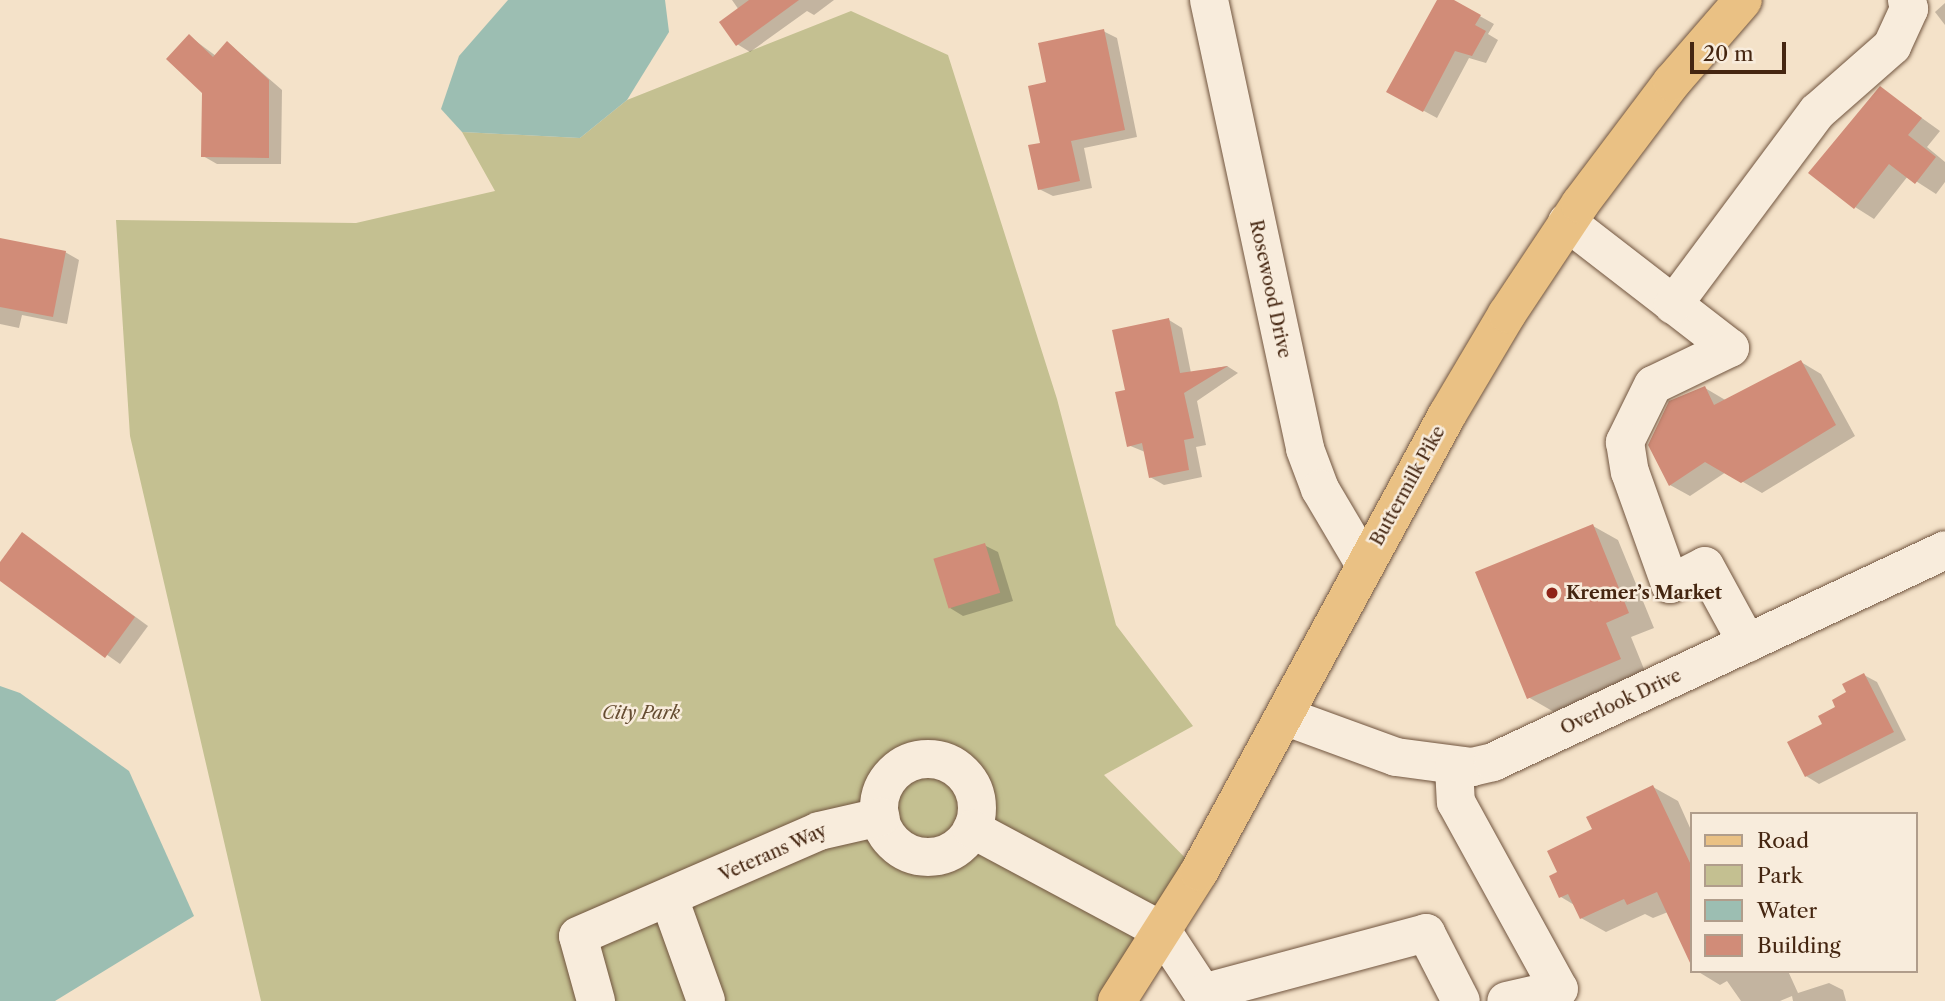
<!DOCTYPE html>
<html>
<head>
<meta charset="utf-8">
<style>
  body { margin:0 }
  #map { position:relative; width:1945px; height:1001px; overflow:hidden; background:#f4e2c9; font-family:"Libre Caslon Text",serif }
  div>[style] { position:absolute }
  .green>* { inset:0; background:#c4c091 }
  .water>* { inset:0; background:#9cbeb2 }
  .shadow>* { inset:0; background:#0003 }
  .building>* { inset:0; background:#d18c78; transform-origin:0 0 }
  .roads { filter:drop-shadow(0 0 2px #71553f) drop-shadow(0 0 2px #71553f) }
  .minor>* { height:38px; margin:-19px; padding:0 19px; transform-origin:19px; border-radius:19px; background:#f8ecdc }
  .minor>.ring { margin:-19px; padding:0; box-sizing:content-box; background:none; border:38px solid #f8ecdc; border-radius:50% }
  .major>* { height:38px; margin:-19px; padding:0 19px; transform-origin:19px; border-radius:19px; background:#eac184 }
  .dots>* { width:19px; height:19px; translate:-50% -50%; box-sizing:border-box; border:4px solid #f8ecdc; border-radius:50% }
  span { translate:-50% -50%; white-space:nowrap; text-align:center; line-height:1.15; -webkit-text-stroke:5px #f8ecdc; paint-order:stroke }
  .street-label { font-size:18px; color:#452611 }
  .poi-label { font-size:18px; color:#452611; font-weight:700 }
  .left { translate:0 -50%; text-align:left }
  .park-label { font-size:18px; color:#654c31; font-style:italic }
  .legend { position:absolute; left:1690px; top:812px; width:228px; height:161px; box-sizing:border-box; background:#f8ecdc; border:2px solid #b09d8b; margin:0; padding:9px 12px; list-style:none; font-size:21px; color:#452611 }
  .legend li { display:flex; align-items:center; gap:14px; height:35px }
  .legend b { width:35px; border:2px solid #b09d8b }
  .scale { position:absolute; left:1690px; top:42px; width:96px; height:32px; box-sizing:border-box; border:4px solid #452611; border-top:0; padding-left:9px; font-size:21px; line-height:24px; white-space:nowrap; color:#452611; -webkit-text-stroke:5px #f8ecdc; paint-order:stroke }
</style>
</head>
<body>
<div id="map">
  <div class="green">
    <div style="clip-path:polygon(851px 11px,948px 55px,1057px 399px,1116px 625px,1193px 726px,1104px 775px,1199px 872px,1117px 1001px,261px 1001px,130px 436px,116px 220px,356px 223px,495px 191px,462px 132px,580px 138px,627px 100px)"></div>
  </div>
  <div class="water">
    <div style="clip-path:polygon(508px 0,665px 0,669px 32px,627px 100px,580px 138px,462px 132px,441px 109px,459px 56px)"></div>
    <div style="clip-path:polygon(0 686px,20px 693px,129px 771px,194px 916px,55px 1001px,0 1001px)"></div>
  </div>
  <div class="shadow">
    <div style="clip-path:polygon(732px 0,834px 0,814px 15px,807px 11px,750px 52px,737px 44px,739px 10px)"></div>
    <div style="clip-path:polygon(1439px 0,1451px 0,1494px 24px,1488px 34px,1498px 40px,1486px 63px,1469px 58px,1437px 118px,1402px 99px)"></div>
    <div style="clip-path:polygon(1945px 3px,1945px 25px,1935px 12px)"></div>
    <div style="clip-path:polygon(1103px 31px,1117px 38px,1137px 137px,1084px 148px,1092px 188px,1053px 196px,1039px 189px,1048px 83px)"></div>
    <div style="clip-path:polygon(189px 36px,216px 56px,228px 43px,282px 90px,281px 164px,217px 164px,203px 156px,204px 92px)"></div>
    <div style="clip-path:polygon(1880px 88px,1940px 131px,1927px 147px,1945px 162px,1945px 182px,1936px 194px,1908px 176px,1874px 219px,1855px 207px)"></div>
    <div style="clip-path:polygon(0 240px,65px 252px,79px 260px,67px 324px,22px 315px,19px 328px,0 324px)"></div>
    <div style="clip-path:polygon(1169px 320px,1182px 328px,1191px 373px,1227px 366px,1238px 373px,1197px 401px,1206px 445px,1196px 447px,1202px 477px,1164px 485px,1150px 477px,1145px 452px,1128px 445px,1127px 391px)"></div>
    <div style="clip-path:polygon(1801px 362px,1821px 374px,1855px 436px,1762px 493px,1726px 472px,1690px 496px,1670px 485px,1705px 388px,1727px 401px)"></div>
    <div style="clip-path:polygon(1593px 526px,1618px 540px,1654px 628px,1631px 637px,1646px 674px,1554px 712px,1528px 697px)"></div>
    <div style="clip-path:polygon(22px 534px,148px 626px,120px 664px,0 579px,0 565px)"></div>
    <div style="clip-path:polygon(984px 545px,998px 552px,1013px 601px,963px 616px,950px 608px)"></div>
    <div style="clip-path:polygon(1864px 675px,1877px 682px,1906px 740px,1819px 784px,1806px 776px,1825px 725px)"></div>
    <div style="clip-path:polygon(1653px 787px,1678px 801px,1691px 830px,1691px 961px,1668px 912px,1653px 918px,1645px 914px,1606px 932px,1581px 918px,1576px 906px,1561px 897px,1559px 873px,1595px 830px)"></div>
    <div style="clip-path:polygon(1697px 971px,1788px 971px,1798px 993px,1829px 983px,1843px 990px,1846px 1001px,1793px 1001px,1792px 996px,1780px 1001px,1741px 1001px,1727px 981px,1720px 985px)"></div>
  </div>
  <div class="building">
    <div style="clip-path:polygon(749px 0,799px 0,736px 46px,719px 22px)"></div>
    <div style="clip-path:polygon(1437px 0,1454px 0,1481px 15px,1475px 25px,1486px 31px,1472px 56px,1455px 51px,1423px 112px,1386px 92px)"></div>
    <div style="clip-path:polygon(1104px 29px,1125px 130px,1071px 141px,1080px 181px,1038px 190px,1028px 145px,1040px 143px,1028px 86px,1046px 82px,1038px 43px)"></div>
    <div style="clip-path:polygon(189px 34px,213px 57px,227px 41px,269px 80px,269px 158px,201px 157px,202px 93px,166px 59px)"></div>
    <div style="clip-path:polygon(1880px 86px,1922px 118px,1908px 135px,1936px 157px,1915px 184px,1889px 164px,1854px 209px,1808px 173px)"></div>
    <div style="clip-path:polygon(0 238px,66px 251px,53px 317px,0 307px)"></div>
    <div style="clip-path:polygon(1169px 318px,1180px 373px,1228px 366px,1184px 393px,1194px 438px,1184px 440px,1189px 470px,1149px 478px,1142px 443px,1127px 447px,1115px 392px,1125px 390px,1112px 330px)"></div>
    <div style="clip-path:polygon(1801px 360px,1836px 425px,1741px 483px,1705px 462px,1669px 486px,1648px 445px,1669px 401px,1705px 386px,1714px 405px)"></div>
    <div style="clip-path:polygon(1593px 524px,1629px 613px,1606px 623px,1621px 659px,1527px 699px,1475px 572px)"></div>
    <div style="clip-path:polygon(22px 532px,135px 617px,105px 658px,0 581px,0 562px)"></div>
    <div style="left:985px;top:543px;width:52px;height:54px;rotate:73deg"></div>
    <div style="clip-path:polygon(1864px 673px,1894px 732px,1805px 777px,1787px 742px,1822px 724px,1818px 716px,1835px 707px,1832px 700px,1846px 692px,1842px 684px)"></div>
    <div style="clip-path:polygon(1653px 785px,1691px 865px,1691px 965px,1657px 892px,1627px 905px,1624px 899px,1580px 919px,1568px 894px,1559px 898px,1549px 876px,1557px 872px,1547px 851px,1592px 829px,1586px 817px)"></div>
  </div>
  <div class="roads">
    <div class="minor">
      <div style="left:1209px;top:0;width:459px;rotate:77.9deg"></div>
      <div style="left:1305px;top:449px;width:43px;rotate:69.4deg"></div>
      <div style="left:1320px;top:489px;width:88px;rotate:59.4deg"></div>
      <div style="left:1567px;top:222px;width:206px;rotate:37.7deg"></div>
      <div style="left:1730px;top:348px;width:85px;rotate:154.3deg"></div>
      <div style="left:1653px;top:385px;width:64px;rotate:116.2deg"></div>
      <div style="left:1625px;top:442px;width:30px;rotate:81deg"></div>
      <div style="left:1630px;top:472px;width:119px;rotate:70.3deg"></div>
      <div style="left:1670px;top:584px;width:39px;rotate:-27deg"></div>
      <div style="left:1705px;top:566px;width:88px;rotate:61.4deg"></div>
      <div style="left:1673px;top:305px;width:241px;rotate:-53.3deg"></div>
      <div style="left:1817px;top:112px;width:100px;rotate:-41.3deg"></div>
      <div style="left:1892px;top:46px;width:41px;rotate:-65.3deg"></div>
      <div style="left:1909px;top:9px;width:9px;rotate:-103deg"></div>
      <div style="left:1284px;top:716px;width:119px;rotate:20.1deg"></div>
      <div style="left:1396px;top:757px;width:77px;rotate:7.5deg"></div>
      <div style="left:1472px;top:767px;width:22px;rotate:-13deg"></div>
      <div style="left:1493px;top:762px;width:499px;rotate:-25.1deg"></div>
      <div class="ring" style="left:879px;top:759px;width:60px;height:60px"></div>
      <div style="left:1454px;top:767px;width:35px;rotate:87deg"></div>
      <div style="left:1456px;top:802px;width:213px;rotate:61.2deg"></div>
      <div style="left:1559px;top:989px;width:54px;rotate:167.2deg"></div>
      <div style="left:972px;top:829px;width:216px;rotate:28.2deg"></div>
      <div style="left:1162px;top:931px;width:84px;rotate:56.7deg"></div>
      <div style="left:669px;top:898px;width:109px;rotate:70.2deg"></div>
      <div style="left:1206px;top:992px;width:228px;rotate:-15deg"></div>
      <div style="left:1426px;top:933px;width:76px;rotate:62.8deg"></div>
      <div style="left:596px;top:1001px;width:67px;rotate:-105.5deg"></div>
      <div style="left:578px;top:936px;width:263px;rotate:-23.5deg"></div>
      <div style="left:819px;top:831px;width:63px;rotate:-12.9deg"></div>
    </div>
    <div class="major">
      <div style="left:1117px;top:1001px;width:153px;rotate:-57.6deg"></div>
      <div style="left:1199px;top:872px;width:520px;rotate:-61.51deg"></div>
      <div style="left:1447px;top:415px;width:117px;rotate:-59.3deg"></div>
      <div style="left:1507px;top:314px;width:132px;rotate:-56.4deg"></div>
      <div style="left:1580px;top:204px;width:153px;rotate:-53deg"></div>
      <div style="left:1672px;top:82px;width:108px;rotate:-49.1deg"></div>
    </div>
  </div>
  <div class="dots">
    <div style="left:1552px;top:593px;background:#8f2418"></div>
  </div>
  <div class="street-label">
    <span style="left:1270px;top:289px;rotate:78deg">Rosewood Drive</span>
    <span style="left:1408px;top:486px;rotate:-61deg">Buttermilk Pike</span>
    <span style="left:1621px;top:702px;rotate:-25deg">Overlook Drive</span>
    <span style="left:773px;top:853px;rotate:-24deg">Veterans Way</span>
  </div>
  <div class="poi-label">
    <span class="left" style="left:1566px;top:593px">Kremer’s Market</span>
  </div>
  <div class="park-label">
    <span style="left:641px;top:713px">City Park</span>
  </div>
  <ul class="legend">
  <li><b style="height:9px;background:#eac184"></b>Road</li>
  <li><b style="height:19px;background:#c4c091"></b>Park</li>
  <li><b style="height:19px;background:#9cbeb2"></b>Water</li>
  <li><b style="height:19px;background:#d18c78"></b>Building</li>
  </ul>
  <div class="scale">20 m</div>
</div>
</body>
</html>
